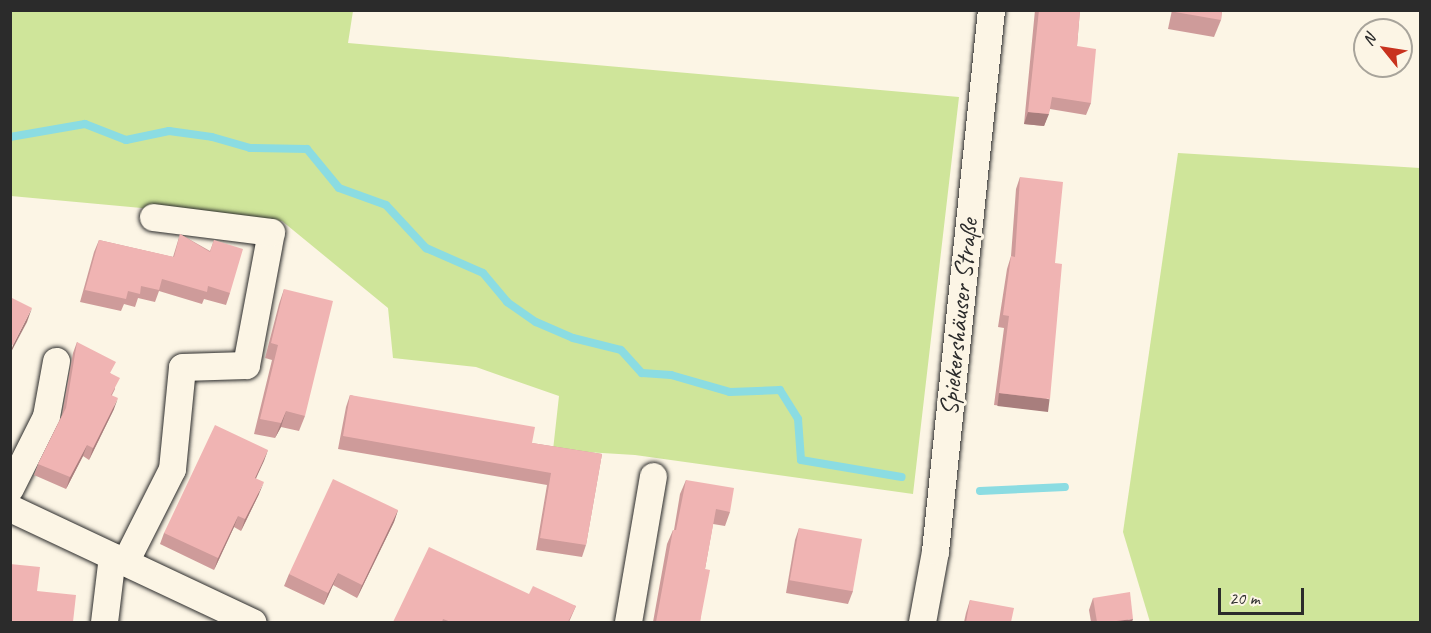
<!DOCTYPE html>
<html>
<head>
<meta charset="utf-8">
<style>
  body { margin:0 }
  #map { position:relative; width:1431px; height:633px; overflow:hidden; background:#fcf5e5; font-family:Caveat,sans-serif }
  div>[style] { position:absolute }
  .green>* { inset:0; background:#cfe59a }
  .stream>* { height:8px; margin:-4px; padding:0 4px; transform-origin:4px; border-radius:4px; background:#8bdce2 }
  .roads { filter:drop-shadow(0 0 2px #2b2b2b) drop-shadow(0 0 2px #2b2b2b) }
  .minor>* { height:27px; margin:-13.5px; padding:0 13.5px; transform-origin:13.5px; border-radius:13.5px; background:#fcf5e5 }
  .wall>* { inset:0; background:#ce9b9a }
  .shaded-wall>* { inset:0; background:#a87e7d; transform-origin:0 0 }
  .building>* { inset:0; background:#f0b4b3; transform-origin:0 0 }
  span { translate:-50% -50%; white-space:nowrap; text-align:center; line-height:1.15; -webkit-text-stroke:6px #fcf5e5; paint-order:stroke }
  .street-label { font-size:26px; color:#2b2b2b }
  .frame { position:absolute; inset:0; border:12px solid #2b2b2b; pointer-events:none }
  .north { position:absolute; left:1353px; top:18px; width:60px; height:60px; box-sizing:border-box; background:#fcf5e5; border:2px solid #a8a49b; border-radius:50%; rotate:300deg; font-size:16px; font-weight:700; line-height:24px; text-align:center; color:#2b2b2b }
  .north::after { content:''; display:block; margin:auto; width:21px; height:27px; background:#c8321e; clip-path:polygon(50% 0,100% 100%,50% 72%,0 100%) }
  .scale { position:absolute; left:1218px; top:588px; width:86px; height:27px; box-sizing:border-box; border:3px solid #2b2b2b; border-top:0; padding-left:8px; font-size:18px; line-height:21px; white-space:nowrap; color:#2b2b2b; -webkit-text-stroke:4px #fcf5e5; paint-order:stroke }
</style>
</head>
<body>
<div id="map">
  <div class="green">
    <div style="clip-path:polygon(10px 11px,353px 11px,348px 43px,959px 97px,913px 494px,635px 455px,553px 450px,559px 396px,476px 367px,393px 358px,388px 308px,282px 221px,11px 196px)"></div>
    <div style="clip-path:polygon(1178px 153px,1420px 168px,1420px 622px,1150px 622px,1123px 532px)"></div>
  </div>
  <div class="stream">
    <div style="left:10px;top:137px;width:76px;rotate:-9.8deg"></div>
    <div style="left:85px;top:124px;width:44px;rotate:21.3deg"></div>
    <div style="left:126px;top:140px;width:44px;rotate:-11.8deg"></div>
    <div style="left:169px;top:131px;width:43px;rotate:7.9deg"></div>
    <div style="left:212px;top:137px;width:40px;rotate:16deg"></div>
    <div style="left:250px;top:148px;width:57px;rotate:1deg"></div>
    <div style="left:307px;top:149px;width:50px;rotate:50.6deg"></div>
    <div style="left:339px;top:188px;width:50px;rotate:19.9deg"></div>
    <div style="left:386px;top:205px;width:59px;rotate:47.1deg"></div>
    <div style="left:426px;top:248px;width:62px;rotate:23.7deg"></div>
    <div style="left:483px;top:273px;width:38px;rotate:50deg"></div>
    <div style="left:507px;top:302px;width:35px;rotate:35deg"></div>
    <div style="left:536px;top:322px;width:40px;rotate:23.4deg"></div>
    <div style="left:573px;top:338px;width:49px;rotate:14deg"></div>
    <div style="left:621px;top:350px;width:31px;rotate:48deg"></div>
    <div style="left:642px;top:373px;width:29px;rotate:4deg"></div>
    <div style="left:671px;top:375px;width:61px;rotate:16.1deg"></div>
    <div style="left:730px;top:392px;width:50px;rotate:-2.3deg"></div>
    <div style="left:780px;top:390px;width:34px;rotate:58deg"></div>
    <div style="left:798px;top:419px;width:41px;rotate:85.8deg"></div>
    <div style="left:801px;top:460px;width:102px;rotate:9.6deg"></div>
    <div style="left:980px;top:491px;width:85px;rotate:-2.7deg"></div>
  </div>
  <div class="roads">
    <div class="minor">
      <div style="left:10px;top:488px;width:80px;rotate:-63.4deg"></div>
      <div style="left:46px;top:416px;width:56px;rotate:-79.7deg"></div>
      <div style="left:10px;top:508px;width:268px;rotate:25.2deg"></div>
      <div style="left:125px;top:562px;width:104px;rotate:-63.2deg"></div>
      <div style="left:172px;top:469px;width:102px;rotate:-84.4deg"></div>
      <div style="left:182px;top:367px;width:64px;rotate:-1.8deg"></div>
      <div style="left:246px;top:365px;width:135px;rotate:-79.4deg"></div>
      <div style="left:271px;top:232px;width:119px;rotate:-172.8deg"></div>
      <div style="left:104px;top:622px;width:66px;rotate:-83.1deg"></div>
      <div style="left:628px;top:622px;width:148px;rotate:-80.3deg"></div>
      <div style="left:922px;top:622px;width:72px;rotate:-79.6deg"></div>
      <div style="left:935px;top:551px;width:544px;rotate:-84.09deg"></div>
    </div>
  </div>
  <div class="wall">
    <div style="clip-path:polygon(1035px 10px,1080px 10px,1077px 46px,1091px 103px,1086px 115px,1050px 109px,1044px 126px,1024px 124px)"></div>
    <div style="clip-path:polygon(1172px 10px,1222px 10px,1221px 20px,1214px 37px,1168px 29px)"></div>
    <div style="clip-path:polygon(1020px 177px,1055px 263px,1046px 411px,994px 405px,1004px 328px,998px 327px,1007px 269px,1011px 256px,1016px 189px)"></div>
    <div style="clip-path:polygon(180px 234px,210px 251px,214px 240px,230px 293px,226px 305px,204px 299px,202px 304px,159px 291px,155px 302px,138px 298px,135px 307px,124px 304px,121px 311px,80px 302px,94px 252px,99px 240px,173px 257px)"></div>
    <div style="clip-path:polygon(284px 289px,305px 416px,299px 431px,281px 427px,275px 438px,254px 434px,272px 360px,265px 358px,279px 304px)"></div>
    <div style="clip-path:polygon(77px 342px,111px 374px,115px 389px,112px 395px,114px 409px,89px 460px,83px 456px,66px 489px,34px 475px,38px 464px,62px 415px,73px 353px)"></div>
    <div style="clip-path:polygon(350px 395px,532px 443px,602px 454px,586px 545px,582px 557px,536px 550px,547px 485px,338px 449px,346px 407px)"></div>
    <div style="clip-path:polygon(268px 450px,256px 478px,259px 494px,241px 531px,234px 527px,214px 570px,160px 544px,164px 533px)"></div>
    <div style="clip-path:polygon(686px 480px,730px 512px,725px 526px,713px 524px,705px 569px,700px 622px,653px 622px,667px 544px,673px 530px,674px 530px,680px 494px)"></div>
    <div style="clip-path:polygon(398px 510px,394px 522px,357px 598px,333px 585px,324px 605px,284px 586px,289px 574px)"></div>
    <div style="clip-path:polygon(799px 528px,853px 591px,848px 604px,786px 593px,795px 540px)"></div>
    <div style="clip-path:polygon(529px 594px,576px 606px,569px 622px,393px 622px)"></div>
    <div style="clip-path:polygon(1093px 598px,1132px 622px,1091px 622px,1089px 610px)"></div>
    <div style="clip-path:polygon(970px 600px,1011px 622px,964px 622px,966px 613px)"></div>
  </div>
  <div class="shaded-wall">
    <div style="clip-path:polygon(1028px 112px,1049px 114px,1044px 126px,1024px 124px)"></div>
    <div style="clip-path:polygon(32px 308px,27px 322px,10px 354px,13px 345px)"></div>
    <div style="left:999px;top:393px;width:51px;height:13px;rotate:7deg"></div>
    <div style="clip-path:polygon(118px 398px,114px 409px,89px 460px,93px 448px)"></div>
    <div style="clip-path:polygon(286px 411px,281px 427px,275px 438px,281px 423px)"></div>
    <div style="clip-path:polygon(87px 445px,83px 456px,66px 489px,70px 477px)"></div>
    <div style="clip-path:polygon(268px 450px,264px 461px,251px 489px,255px 478px)"></div>
    <div style="clip-path:polygon(264px 482px,259px 494px,241px 531px,245px 519px)"></div>
    <div style="clip-path:polygon(398px 510px,394px 522px,357px 598px,362px 585px)"></div>
    <div style="clip-path:polygon(238px 516px,234px 527px,214px 570px,218px 558px)"></div>
    <div style="clip-path:polygon(338px 573px,333px 585px,324px 605px,328px 593px)"></div>
    <div style="clip-path:polygon(1133px 619px,1132px 622px,1108px 622px)"></div>
  </div>
  <div class="building">
    <div style="clip-path:polygon(1039px 10px,1080px 10px,1077px 46px,1096px 49px,1091px 103px,1052px 97px,1049px 114px,1028px 112px)"></div>
    <div style="clip-path:polygon(1175px 10px,1222px 10px,1221px 20px,1175px 12px)"></div>
    <div style="clip-path:polygon(1020px 177px,1063px 182px,1055px 263px,1062px 264px,1050px 399px,999px 393px,1009px 316px,1003px 315px,1011px 256px,1015px 257px)"></div>
    <div style="clip-path:polygon(180px 234px,210px 252px,214px 240px,243px 249px,230px 293px,208px 286px,207px 292px,162px 279px,159px 290px,141px 286px,140px 294px,128px 291px,126px 299px,85px 290px,99px 240px,174px 257px)"></div>
    <div style="clip-path:polygon(284px 289px,333px 301px,305px 416px,286px 411px,281px 423px,260px 419px,278px 345px,271px 343px)"></div>
    <div style="clip-path:polygon(10px 297px,32px 308px,13px 345px,10px 344px)"></div>
    <div style="clip-path:polygon(77px 342px,116px 362px,110px 373px,120px 378px,111px 395px,118px 398px,93px 448px,87px 445px,70px 477px,38px 464px,66px 408px)"></div>
    <div style="clip-path:polygon(350px 395px,535px 427px,532px 443px,602px 454px,586px 545px,540px 538px,551px 473px,343px 436px)"></div>
    <div style="clip-path:polygon(215px 425px,268px 450px,255px 478px,264px 482px,245px 519px,238px 516px,218px 558px,164px 533px)"></div>
    <div style="clip-path:polygon(333px 479px,398px 510px,362px 585px,338px 573px,328px 593px,289px 574px)"></div>
    <div style="clip-path:polygon(686px 480px,734px 488px,730px 512px,716px 509px,705px 569px,710px 570px,700px 622px,656px 622px,673px 530px,676px 530px)"></div>
    <div style="left:799px;top:528px;width:64px;height:53px;rotate:10deg"></div>
    <div style="clip-path:polygon(429px 547px,529px 594px,533px 586px,576px 606px,568px 622px,451px 622px,443px 619px,442px 622px,393px 622px)"></div>
    <div style="clip-path:polygon(10px 564px,40px 567px,37px 591px,76px 595px,73px 622px,10px 622px)"></div>
    <div style="clip-path:polygon(1130px 592px,1133px 619px,1108px 622px,1097px 622px,1093px 598px)"></div>
    <div style="clip-path:polygon(970px 600px,1014px 608px,1011px 622px,966px 622px)"></div>
  </div>
  <div class="street-label">
    <span style="left:959px;top:317px;rotate:-84deg">Spiekershäuser Straße</span>
  </div>
  <div class="frame"></div>
  <div class="north">N</div>
  <div class="scale">20 m</div>
</div>
</body>
</html>
